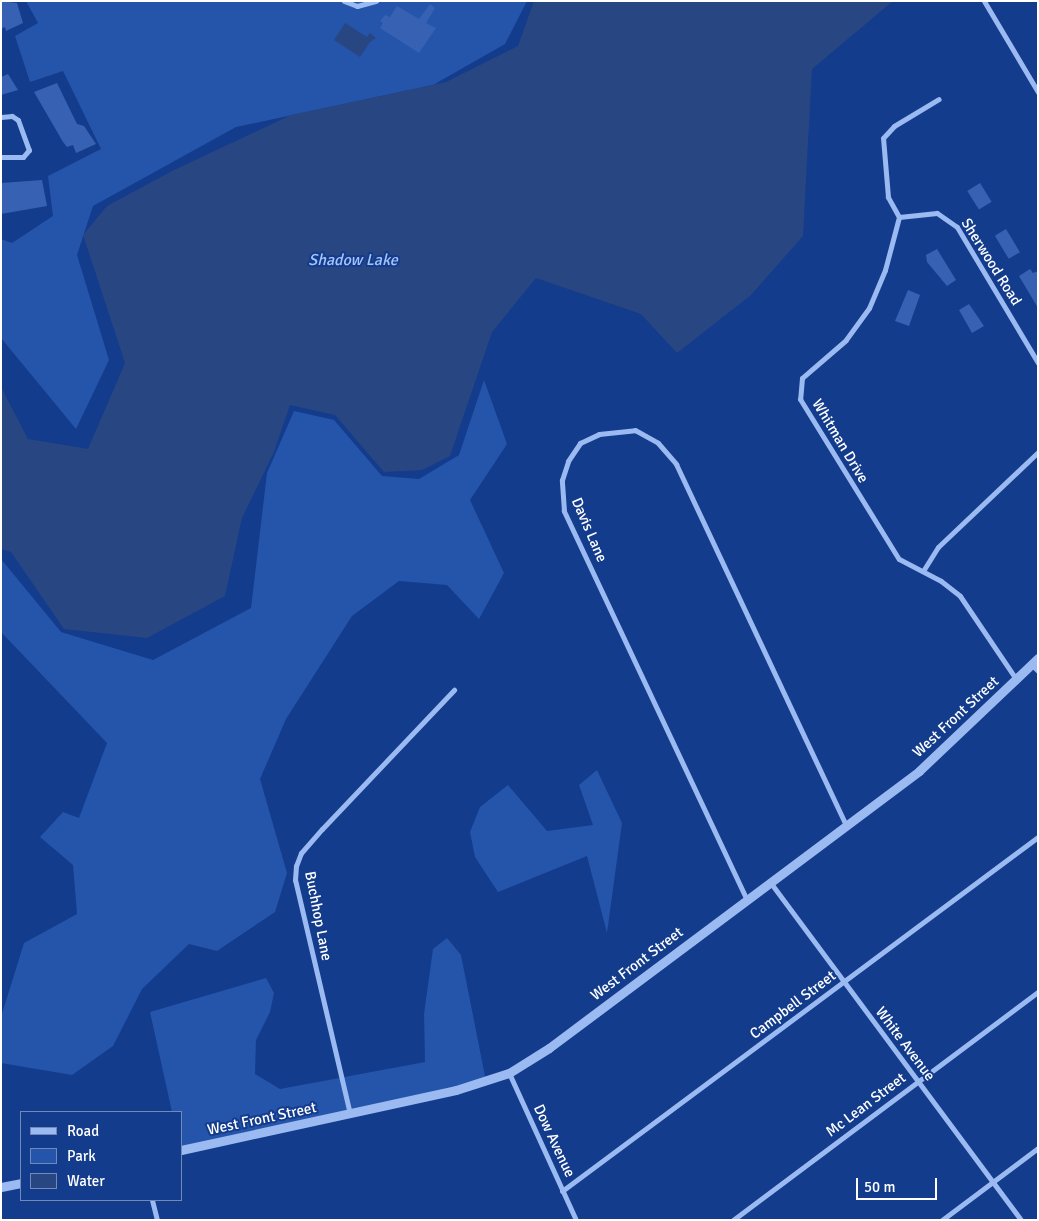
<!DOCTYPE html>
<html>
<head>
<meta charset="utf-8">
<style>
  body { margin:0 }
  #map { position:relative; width:1039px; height:1221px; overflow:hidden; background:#133c8c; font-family:Signika,sans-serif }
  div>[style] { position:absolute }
  .green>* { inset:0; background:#2554ab }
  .water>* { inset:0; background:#284682 }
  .building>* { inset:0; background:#3762b3; transform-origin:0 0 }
  .minor>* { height:5px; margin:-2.5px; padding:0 2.5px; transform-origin:2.5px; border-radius:2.5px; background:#9bbaf1 }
  .tertiary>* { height:9px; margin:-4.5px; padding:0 4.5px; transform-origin:4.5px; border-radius:4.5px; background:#9bbaf1 }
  span { translate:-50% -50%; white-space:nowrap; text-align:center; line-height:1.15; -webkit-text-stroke:4px #133c8c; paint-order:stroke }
  .street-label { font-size:15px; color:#fff }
  .water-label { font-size:16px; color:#a7c4f8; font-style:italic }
  .frame { position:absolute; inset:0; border:2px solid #fff; pointer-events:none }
  .legend { position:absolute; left:20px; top:1111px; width:162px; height:90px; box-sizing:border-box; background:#133c8c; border:1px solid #718aba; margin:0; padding:6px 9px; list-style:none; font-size:15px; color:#fff }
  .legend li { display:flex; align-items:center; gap:10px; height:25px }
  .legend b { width:25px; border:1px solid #718aba }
  .scale { position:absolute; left:856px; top:1178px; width:81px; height:22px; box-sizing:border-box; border:2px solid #fff; border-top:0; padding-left:6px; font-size:15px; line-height:18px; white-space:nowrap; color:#fff; -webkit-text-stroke:4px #133c8c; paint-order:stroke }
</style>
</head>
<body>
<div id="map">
  <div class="green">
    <div style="clip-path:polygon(26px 1px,527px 1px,505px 44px,433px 85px,236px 127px,93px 206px,77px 255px,109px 360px,76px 429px,1px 338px,1px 239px,12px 243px,53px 216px,48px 176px,101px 149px,63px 71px,30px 82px,15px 36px,38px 23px)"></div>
    <div style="clip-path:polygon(484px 380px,507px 444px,470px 500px,504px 573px,479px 619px,447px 585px,399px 581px,352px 616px,286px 719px,260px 779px,287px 873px,275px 912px,217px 951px,189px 944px,142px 989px,113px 1046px,72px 1075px,1px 1063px,1px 1017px,24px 943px,77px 914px,73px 865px,40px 837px,63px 812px,79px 818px,107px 743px,1px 632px,1px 559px,61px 632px,153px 660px,251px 608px,267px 473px,294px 411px,334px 420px,382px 476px,419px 479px,459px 455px)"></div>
    <div style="clip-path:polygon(597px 770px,622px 823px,607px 933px,587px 856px,498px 892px,475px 857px,470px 832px,480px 807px,508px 785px,547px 831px,593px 825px,579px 785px)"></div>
    <div style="clip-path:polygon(447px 938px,461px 955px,486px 1081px,181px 1151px,181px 1112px,172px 1112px,150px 1012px,266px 978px,274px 993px,270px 1012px,256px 1040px,255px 1074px,280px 1089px,425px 1062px,424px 1014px,433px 949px)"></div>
  </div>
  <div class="water">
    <div style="clip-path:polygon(534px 1px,893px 1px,812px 69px,803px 236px,751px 295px,677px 353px,641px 314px,536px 278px,492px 332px,450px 456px,422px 470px,384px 472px,335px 415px,290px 405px,274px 452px,242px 518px,225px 596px,147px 638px,64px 629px,11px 552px,1px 549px,1px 387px,28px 439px,88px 449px,125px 363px,83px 235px,107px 206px,174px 170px,291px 115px,446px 82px,518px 46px)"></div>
    <div style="clip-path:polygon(345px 23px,367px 37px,370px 33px,376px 38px,370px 42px,360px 57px,334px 40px)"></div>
  </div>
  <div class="building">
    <div style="clip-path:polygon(1px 1px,17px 3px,23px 23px,6px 31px,5px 27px,1px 29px)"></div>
    <div style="clip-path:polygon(430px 4px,435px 8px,426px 23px,436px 28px,419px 53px,380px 28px,383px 23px,380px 21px,385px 15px,390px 17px,397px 6px,419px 19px)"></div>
    <div style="clip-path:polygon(8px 74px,18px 90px,1px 95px,1px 77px)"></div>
    <div style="clip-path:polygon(57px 83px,77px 124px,84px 126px,96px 144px,76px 153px,73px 145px,67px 147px,63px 142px,34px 92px)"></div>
    <div style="clip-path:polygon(42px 180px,47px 206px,1px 214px,1px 183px)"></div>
    <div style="left:980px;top:183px;width:22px;height:15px;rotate:58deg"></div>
    <div style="left:1006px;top:229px;width:27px;height:13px;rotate:59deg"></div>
    <div style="clip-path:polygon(937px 249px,956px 280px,947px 286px,927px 262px,926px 255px)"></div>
    <div style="clip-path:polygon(1030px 269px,1033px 273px,1038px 271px,1038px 308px,1019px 276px)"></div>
    <div style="clip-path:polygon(908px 290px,920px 295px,909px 326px,895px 321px)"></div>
    <div style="clip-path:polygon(969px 304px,984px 326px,972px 333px,959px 310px)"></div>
  </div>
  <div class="minor">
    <div style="left:344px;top:1px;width:14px;rotate:21deg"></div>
    <div style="left:357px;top:6px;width:20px;rotate:-15deg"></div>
    <div style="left:984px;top:1px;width:106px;rotate:59.3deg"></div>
    <div style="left:1px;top:117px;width:11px;rotate:-5deg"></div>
    <div style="left:12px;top:116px;width:7px;rotate:34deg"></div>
    <div style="left:18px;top:120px;width:32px;rotate:70deg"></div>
    <div style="left:29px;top:150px;width:9px;rotate:131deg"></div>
    <div style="left:23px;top:157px;width:22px;rotate:180deg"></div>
    <div style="left:899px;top:217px;width:55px;rotate:104.8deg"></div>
    <div style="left:885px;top:270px;width:41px;rotate:112.8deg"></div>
    <div style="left:869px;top:308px;width:39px;rotate:126deg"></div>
    <div style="left:846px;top:340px;width:58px;rotate:139.2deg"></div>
    <div style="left:802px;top:378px;width:21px;rotate:95deg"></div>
    <div style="left:800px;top:399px;width:188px;rotate:58.3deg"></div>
    <div style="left:899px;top:559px;width:47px;rotate:27.6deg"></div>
    <div style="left:941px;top:581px;width:24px;rotate:38deg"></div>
    <div style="left:960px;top:596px;width:100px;rotate:56deg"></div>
    <div style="left:899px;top:217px;width:38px;rotate:-6deg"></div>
    <div style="left:937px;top:213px;width:24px;rotate:35deg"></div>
    <div style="left:957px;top:227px;width:158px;rotate:59.2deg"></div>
    <div style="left:899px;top:217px;width:23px;rotate:-119deg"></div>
    <div style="left:888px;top:197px;width:59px;rotate:-94.8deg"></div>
    <div style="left:883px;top:138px;width:16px;rotate:-47deg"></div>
    <div style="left:894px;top:126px;width:52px;rotate:-31deg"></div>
    <div style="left:923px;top:571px;width:28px;rotate:-58deg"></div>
    <div style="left:938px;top:547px;width:138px;rotate:-43.5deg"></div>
    <div style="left:1031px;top:664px;width:10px;rotate:45deg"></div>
    <div style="left:770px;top:882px;width:421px;rotate:53.4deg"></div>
    <div style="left:746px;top:898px;width:428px;rotate:-115.2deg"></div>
    <div style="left:564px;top:511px;width:31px;rotate:-94deg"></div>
    <div style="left:562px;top:480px;width:20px;rotate:-72deg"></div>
    <div style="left:568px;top:461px;width:22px;rotate:-56deg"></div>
    <div style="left:580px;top:443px;width:21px;rotate:-25deg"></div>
    <div style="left:599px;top:434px;width:36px;rotate:-6deg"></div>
    <div style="left:635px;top:430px;width:26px;rotate:29deg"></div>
    <div style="left:658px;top:443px;width:28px;rotate:49deg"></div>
    <div style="left:676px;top:464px;width:399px;rotate:64.8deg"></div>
    <div style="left:509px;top:1073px;width:162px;rotate:65.5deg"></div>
    <div style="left:350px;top:1114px;width:240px;rotate:-103.2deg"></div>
    <div style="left:295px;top:880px;width:14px;rotate:-86deg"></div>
    <div style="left:296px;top:866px;width:14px;rotate:-69deg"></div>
    <div style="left:301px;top:853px;width:32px;rotate:-49deg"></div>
    <div style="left:322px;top:829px;width:192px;rotate:-46.5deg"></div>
    <div style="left:562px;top:1191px;width:593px;rotate:-36.64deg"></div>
    <div style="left:152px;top:1200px;width:21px;rotate:76deg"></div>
    <div style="left:733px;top:1220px;width:381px;rotate:-36.8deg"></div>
    <div style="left:942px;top:1220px;width:120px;rotate:-36.9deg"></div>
  </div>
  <div class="tertiary">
    <div style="left:181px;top:1150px;width:281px;rotate:-12.3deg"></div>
    <div style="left:456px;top:1090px;width:56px;rotate:-17.8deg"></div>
    <div style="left:509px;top:1073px;width:47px;rotate:-32deg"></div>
    <div style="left:549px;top:1048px;width:462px;rotate:-36.8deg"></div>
    <div style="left:919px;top:771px;width:164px;rotate:-43.5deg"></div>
    <div style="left:1px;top:1187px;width:20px;rotate:-11deg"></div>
  </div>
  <div class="street-label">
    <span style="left:991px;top:262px;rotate:58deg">Sherwood Road</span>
    <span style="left:840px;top:441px;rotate:59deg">Whitman Drive</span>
    <span style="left:589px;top:530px;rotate:67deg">Davis Lane</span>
    <span style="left:956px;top:717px;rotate:-43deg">West Front Street</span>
    <span style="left:318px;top:916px;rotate:79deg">Buchhop Lane</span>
    <span style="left:637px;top:964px;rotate:-37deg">West Front Street</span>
    <span style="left:793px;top:1005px;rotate:-37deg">Campbell Street</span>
    <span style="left:905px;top:1044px;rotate:53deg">White Avenue</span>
    <span style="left:866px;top:1105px;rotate:-37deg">Mc Lean Street</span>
    <span style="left:262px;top:1119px;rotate:-12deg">West Front Street</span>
    <span style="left:554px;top:1141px;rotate:65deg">Dow Avenue</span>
  </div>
  <div class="water-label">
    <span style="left:353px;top:260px">Shadow Lake</span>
  </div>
  <div class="frame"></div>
  <ul class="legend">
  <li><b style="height:6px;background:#9bbaf1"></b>Road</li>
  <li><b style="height:14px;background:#2554ab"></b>Park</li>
  <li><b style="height:14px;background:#284682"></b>Water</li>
  </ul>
  <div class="scale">50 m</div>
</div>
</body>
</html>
